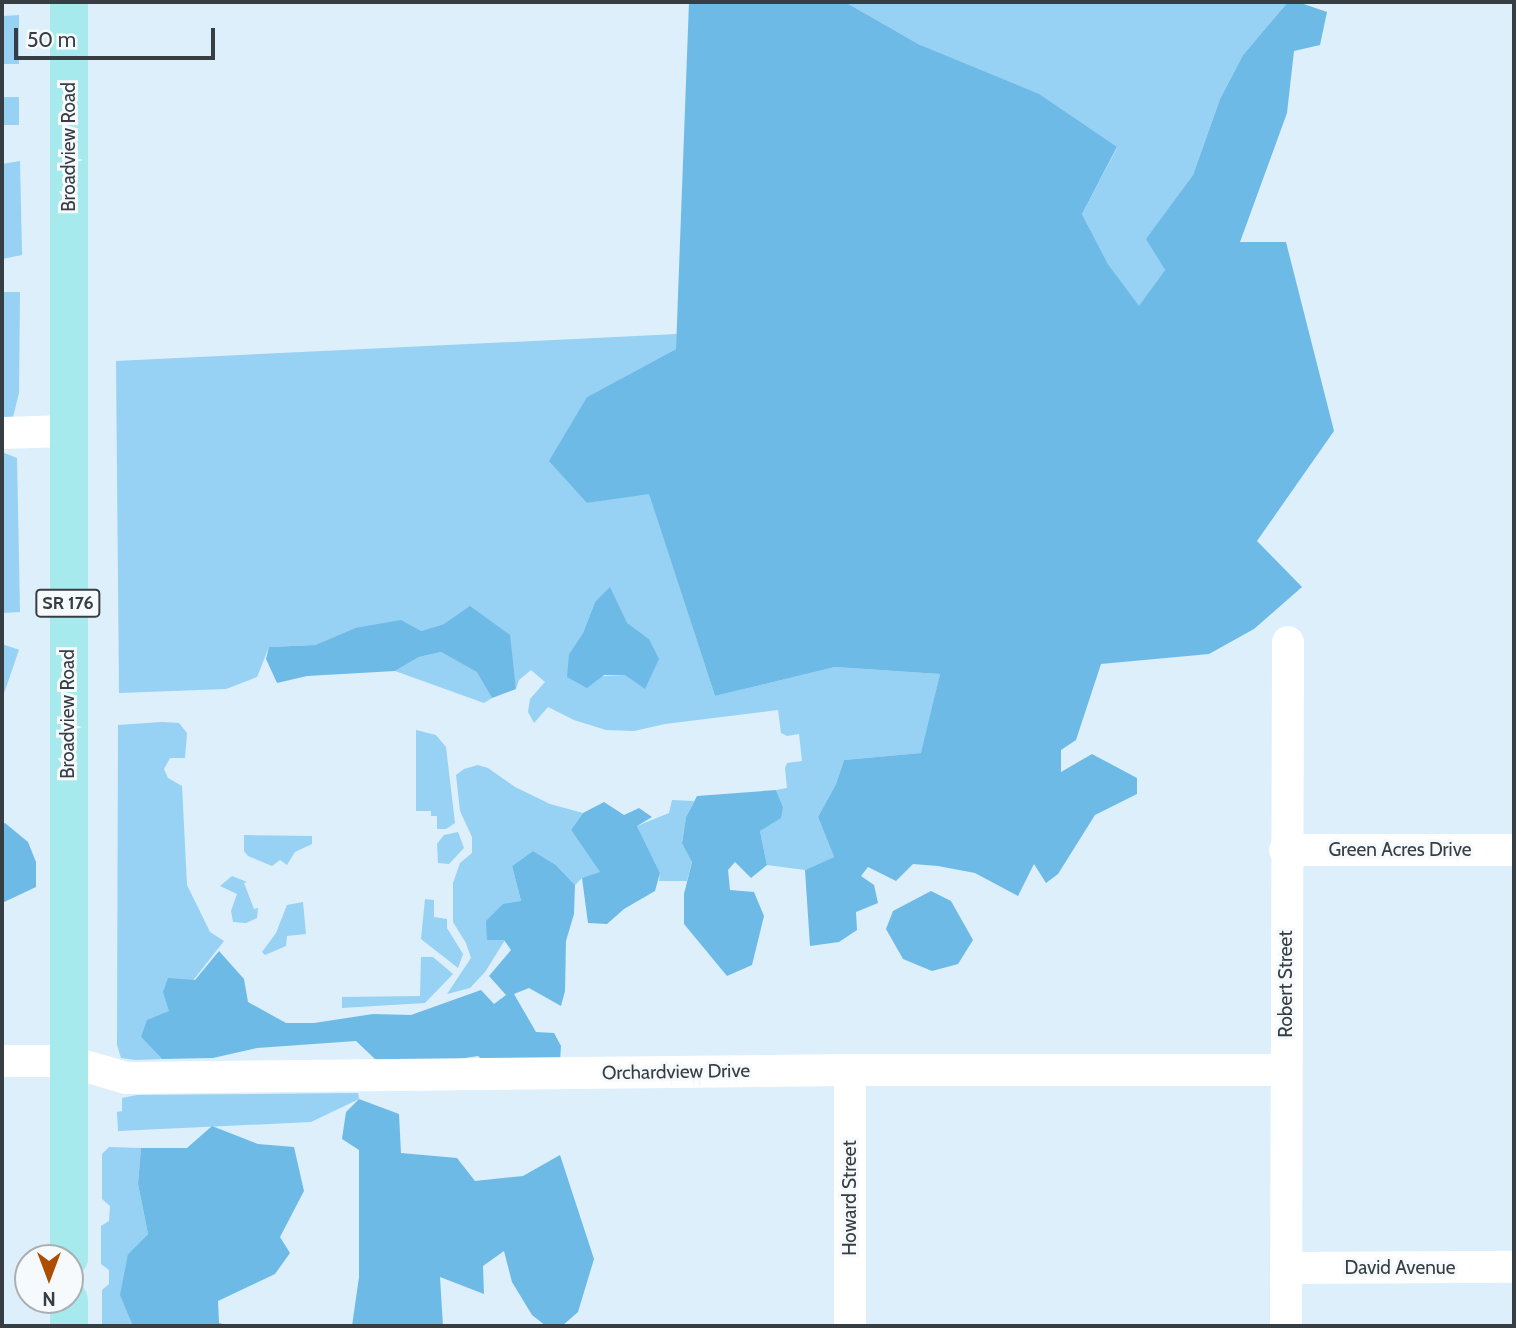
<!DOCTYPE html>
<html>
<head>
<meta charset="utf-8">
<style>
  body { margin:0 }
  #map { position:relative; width:1516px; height:1328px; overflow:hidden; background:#dceffb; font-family:Cabin,sans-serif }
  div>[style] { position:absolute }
  .green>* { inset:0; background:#97d1f3; transform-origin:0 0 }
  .forest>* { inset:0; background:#6ebae6 }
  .minor>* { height:32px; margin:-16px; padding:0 16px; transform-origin:16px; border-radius:16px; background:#fff }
  .major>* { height:38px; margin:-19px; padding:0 19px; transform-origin:19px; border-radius:19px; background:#a6eaee }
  span { translate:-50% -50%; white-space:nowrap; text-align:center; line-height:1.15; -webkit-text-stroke:6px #f6fafc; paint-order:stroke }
  .shield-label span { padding:2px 5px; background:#f6fafc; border:2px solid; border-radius:5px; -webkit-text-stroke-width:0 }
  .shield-label { font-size:18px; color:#373e43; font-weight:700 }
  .street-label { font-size:19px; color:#373e43 }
  .frame { position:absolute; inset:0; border:4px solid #373e43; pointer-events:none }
  .north { position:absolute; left:14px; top:1244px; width:70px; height:70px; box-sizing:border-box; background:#f6fafc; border:2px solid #aaafb2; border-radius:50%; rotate:180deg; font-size:19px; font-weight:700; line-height:28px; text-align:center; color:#373e43 }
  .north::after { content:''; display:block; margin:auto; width:24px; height:32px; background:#ac4d00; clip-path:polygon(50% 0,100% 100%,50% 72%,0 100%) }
  .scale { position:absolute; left:14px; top:28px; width:201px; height:32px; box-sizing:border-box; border:4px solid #373e43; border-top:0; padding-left:9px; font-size:21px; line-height:24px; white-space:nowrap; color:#373e43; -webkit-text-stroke:5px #f6fafc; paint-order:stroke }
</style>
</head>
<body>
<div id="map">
  <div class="green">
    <div style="clip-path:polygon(845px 2px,1288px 2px,1243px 55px,1220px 99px,1193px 175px,1147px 239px,1165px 270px,1139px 307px,1108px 264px,1082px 214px,1117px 148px,920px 45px)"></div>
    <div style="clip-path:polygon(19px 15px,19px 64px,2px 64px,2px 22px,4px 16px)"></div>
    <div style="left:2px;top:97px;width:17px;height:28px"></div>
    <div style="clip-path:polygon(20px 161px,22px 255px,2px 259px,2px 164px)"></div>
    <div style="clip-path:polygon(2px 292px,20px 292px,19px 393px,13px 417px,2px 417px)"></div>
    <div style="clip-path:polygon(evenodd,677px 334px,676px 349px,587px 397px,587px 503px,649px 493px,715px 696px,835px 667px,940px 674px,922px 753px,844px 760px,836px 784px,818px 817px,834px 857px,805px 870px,767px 865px,760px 831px,783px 807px,776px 790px,787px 788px,785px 768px,787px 763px,802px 761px,799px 734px,787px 736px,781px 733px,778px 710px,665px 724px,634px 731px,606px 730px,574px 720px,548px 707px,534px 723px,528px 712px,530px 699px,545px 682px,531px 670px,519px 680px,516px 689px,513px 671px,444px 624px,421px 631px,355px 628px,315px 645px,269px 647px,257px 677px,226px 689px,119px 693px,116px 361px,677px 334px,595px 602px,649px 639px,625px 675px,603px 676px,569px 654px,583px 633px,595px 602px)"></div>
    <div style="clip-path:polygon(2px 452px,17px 458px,20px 612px,2px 613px)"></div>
    <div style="left:2px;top:644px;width:18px;height:209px;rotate:19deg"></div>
    <div style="clip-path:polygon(441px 652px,478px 672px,492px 698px,484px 703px,395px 671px,419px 657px)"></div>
    <div style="clip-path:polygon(162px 722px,179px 723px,187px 733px,185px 758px,170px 758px,164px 769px,168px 778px,182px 786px,187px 885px,210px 932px,224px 941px,169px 1011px,141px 1037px,162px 1059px,136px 1060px,121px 1058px,117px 1045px,118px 725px)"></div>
    <div style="clip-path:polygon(416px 730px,436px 735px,446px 747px,455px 823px,446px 829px,437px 829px,437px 816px,431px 816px,431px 811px,416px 811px)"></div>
    <div style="clip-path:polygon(478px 765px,488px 768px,515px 787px,550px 804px,583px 813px,571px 830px,601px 873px,582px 878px,575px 885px,556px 865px,533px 851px,512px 866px,521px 901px,505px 940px,485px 972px,470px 988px,447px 994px,471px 958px,466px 943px,453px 922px,453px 883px,460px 863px,472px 853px,472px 837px,460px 811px,456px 775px,464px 769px)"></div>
    <div style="clip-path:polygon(672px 800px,694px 801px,686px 817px,682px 842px,692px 861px,687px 881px,659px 881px,660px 873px,637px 826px,669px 813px)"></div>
    <div style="clip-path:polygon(458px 832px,464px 848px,449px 864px,438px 863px,437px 844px,444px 835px)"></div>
    <div style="clip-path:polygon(244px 835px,312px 836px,312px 844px,295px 852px,287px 865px,280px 860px,272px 866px,248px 856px,244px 851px)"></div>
    <div style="clip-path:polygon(232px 876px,247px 882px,244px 883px,254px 909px,258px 908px,257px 918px,246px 923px,233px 922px,231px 911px,237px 894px,220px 886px)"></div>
    <div style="clip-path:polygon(425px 899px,434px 900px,434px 917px,447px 919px,447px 928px,463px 954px,458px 968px,421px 939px)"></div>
    <div style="clip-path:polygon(303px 902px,306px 934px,287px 936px,286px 946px,265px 955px,262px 952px,276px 933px,287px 905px)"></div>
    <div style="clip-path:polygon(421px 957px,433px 957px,453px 974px,425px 1003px,342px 1008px,342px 997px,420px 996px)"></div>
    <div style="clip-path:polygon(358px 1093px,359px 1099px,311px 1122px,118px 1131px,117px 1112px,122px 1111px,122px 1098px,137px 1095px)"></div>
    <div style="clip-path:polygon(109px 1147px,141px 1148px,138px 1184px,148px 1234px,128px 1254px,133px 1326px,102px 1326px,102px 1290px,109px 1284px,109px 1270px,101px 1264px,101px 1226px,109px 1221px,110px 1206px,102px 1199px,102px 1154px)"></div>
  </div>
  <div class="forest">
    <div style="clip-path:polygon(689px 2px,845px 2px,920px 45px,1039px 94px,1117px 147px,1082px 214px,1108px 264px,1139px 306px,1165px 270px,1146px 239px,1193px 175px,1220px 99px,1243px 55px,1288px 2px,1298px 2px,1327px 12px,1320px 45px,1294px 51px,1287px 113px,1240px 242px,1286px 242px,1334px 431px,1257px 541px,1302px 587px,1254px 629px,1209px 654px,1101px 664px,1076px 740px,1061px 750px,1061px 772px,1092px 754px,1137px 778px,1137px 794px,1095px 815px,1058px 874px,1046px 883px,1034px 864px,1018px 896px,975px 873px,938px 866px,913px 864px,896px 881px,868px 867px,861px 876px,874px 885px,878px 903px,856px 912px,857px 930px,839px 942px,810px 946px,805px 870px,834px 857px,818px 817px,836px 784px,844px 760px,921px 753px,940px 674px,835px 667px,715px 696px,649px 494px,587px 503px,549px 461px,587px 397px,676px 349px)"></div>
    <div style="clip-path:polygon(610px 587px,627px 623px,649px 639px,659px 659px,645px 689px,625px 675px,604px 675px,587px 688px,567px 677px,569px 654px,583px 633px,595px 602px)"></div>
    <div style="clip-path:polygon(470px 606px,510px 635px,516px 689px,492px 698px,477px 672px,441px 652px,419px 657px,395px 671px,307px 676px,277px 683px,266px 659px,269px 647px,315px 645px,355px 628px,401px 620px,421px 631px,444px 624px)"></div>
    <div style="clip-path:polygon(776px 790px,783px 807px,781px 818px,760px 831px,767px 865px,751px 878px,735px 862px,728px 870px,730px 890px,754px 892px,764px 916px,752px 965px,727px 976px,684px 924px,684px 894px,692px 862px,682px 843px,686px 817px,697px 796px)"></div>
    <div style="clip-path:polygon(604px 802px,624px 815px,639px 808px,652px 817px,637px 826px,660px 873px,655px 891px,624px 909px,607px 924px,588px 923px,582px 878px,600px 872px,571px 830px,583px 813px)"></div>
    <div style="clip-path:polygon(5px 823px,28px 842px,36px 862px,36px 887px,2px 903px,2px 824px)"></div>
    <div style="clip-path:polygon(533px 851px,556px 865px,575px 885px,574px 914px,566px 941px,565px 991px,561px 1006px,529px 988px,514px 994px,536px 1032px,554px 1033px,561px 1046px,560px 1061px,487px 1064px,478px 1056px,395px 1069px,375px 1059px,356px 1041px,257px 1048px,213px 1058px,162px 1059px,141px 1037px,147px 1020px,169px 1011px,163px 992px,168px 978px,195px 980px,219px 951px,244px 979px,248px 1002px,286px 1023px,314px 1023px,373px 1014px,411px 1015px,481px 990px,494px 1004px,506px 995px,489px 976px,511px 950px,504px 940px,487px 940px,486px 921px,503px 904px,521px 901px,512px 866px)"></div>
    <div style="clip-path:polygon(931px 891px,951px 901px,973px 940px,958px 964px,932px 971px,903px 959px,886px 929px,893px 911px)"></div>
    <div style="clip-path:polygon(359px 1099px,399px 1114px,401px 1153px,457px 1158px,475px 1181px,523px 1176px,560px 1155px,594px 1259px,578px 1312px,562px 1326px,546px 1326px,532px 1315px,512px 1282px,504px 1251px,483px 1266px,484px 1294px,440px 1277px,443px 1326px,352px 1326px,359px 1277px,359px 1150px,342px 1139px,346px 1112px)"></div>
    <div style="clip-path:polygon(212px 1126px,258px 1144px,294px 1147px,304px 1191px,280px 1237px,290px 1253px,275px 1274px,218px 1301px,219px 1323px,231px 1326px,133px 1326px,120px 1295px,128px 1254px,148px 1234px,138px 1184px,141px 1148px,187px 1148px)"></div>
  </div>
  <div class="minor">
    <div style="left:2px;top:433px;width:66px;rotate:-1.7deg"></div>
    <div style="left:1285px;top:850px;width:229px"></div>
    <div style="left:2px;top:1061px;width:66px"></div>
    <div style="left:68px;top:1061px;width:60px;rotate:16.3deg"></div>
    <div style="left:126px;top:1078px;width:724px;rotate:-0.63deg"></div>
    <div style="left:850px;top:1070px;width:436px"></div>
    <div style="left:850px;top:1070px;width:256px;rotate:90deg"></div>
    <div style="left:1286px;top:1268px;width:228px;rotate:-0.3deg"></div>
    <div style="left:1286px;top:1326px;width:684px;rotate:-89.83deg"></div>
  </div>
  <div class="major">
    <div style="left:69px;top:1258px;width:1256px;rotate:-90deg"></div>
    <div style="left:69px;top:1300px;width:26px;rotate:90deg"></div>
  </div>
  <div class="shield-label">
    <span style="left:68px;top:603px">SR 176</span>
  </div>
  <div class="street-label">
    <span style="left:69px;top:147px;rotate:-90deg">Broadview Road</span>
    <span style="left:68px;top:714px;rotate:-90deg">Broadview Road</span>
    <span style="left:1400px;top:850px">Green Acres Drive</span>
    <span style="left:1286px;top:984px;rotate:-90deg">Robert Street</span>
    <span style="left:676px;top:1072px;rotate:-1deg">Orchardview Drive</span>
    <span style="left:850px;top:1198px;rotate:-90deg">Howard Street</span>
    <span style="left:1400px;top:1268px">David Avenue</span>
  </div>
  <div class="frame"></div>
  <div class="north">N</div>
  <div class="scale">50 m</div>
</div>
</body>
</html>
